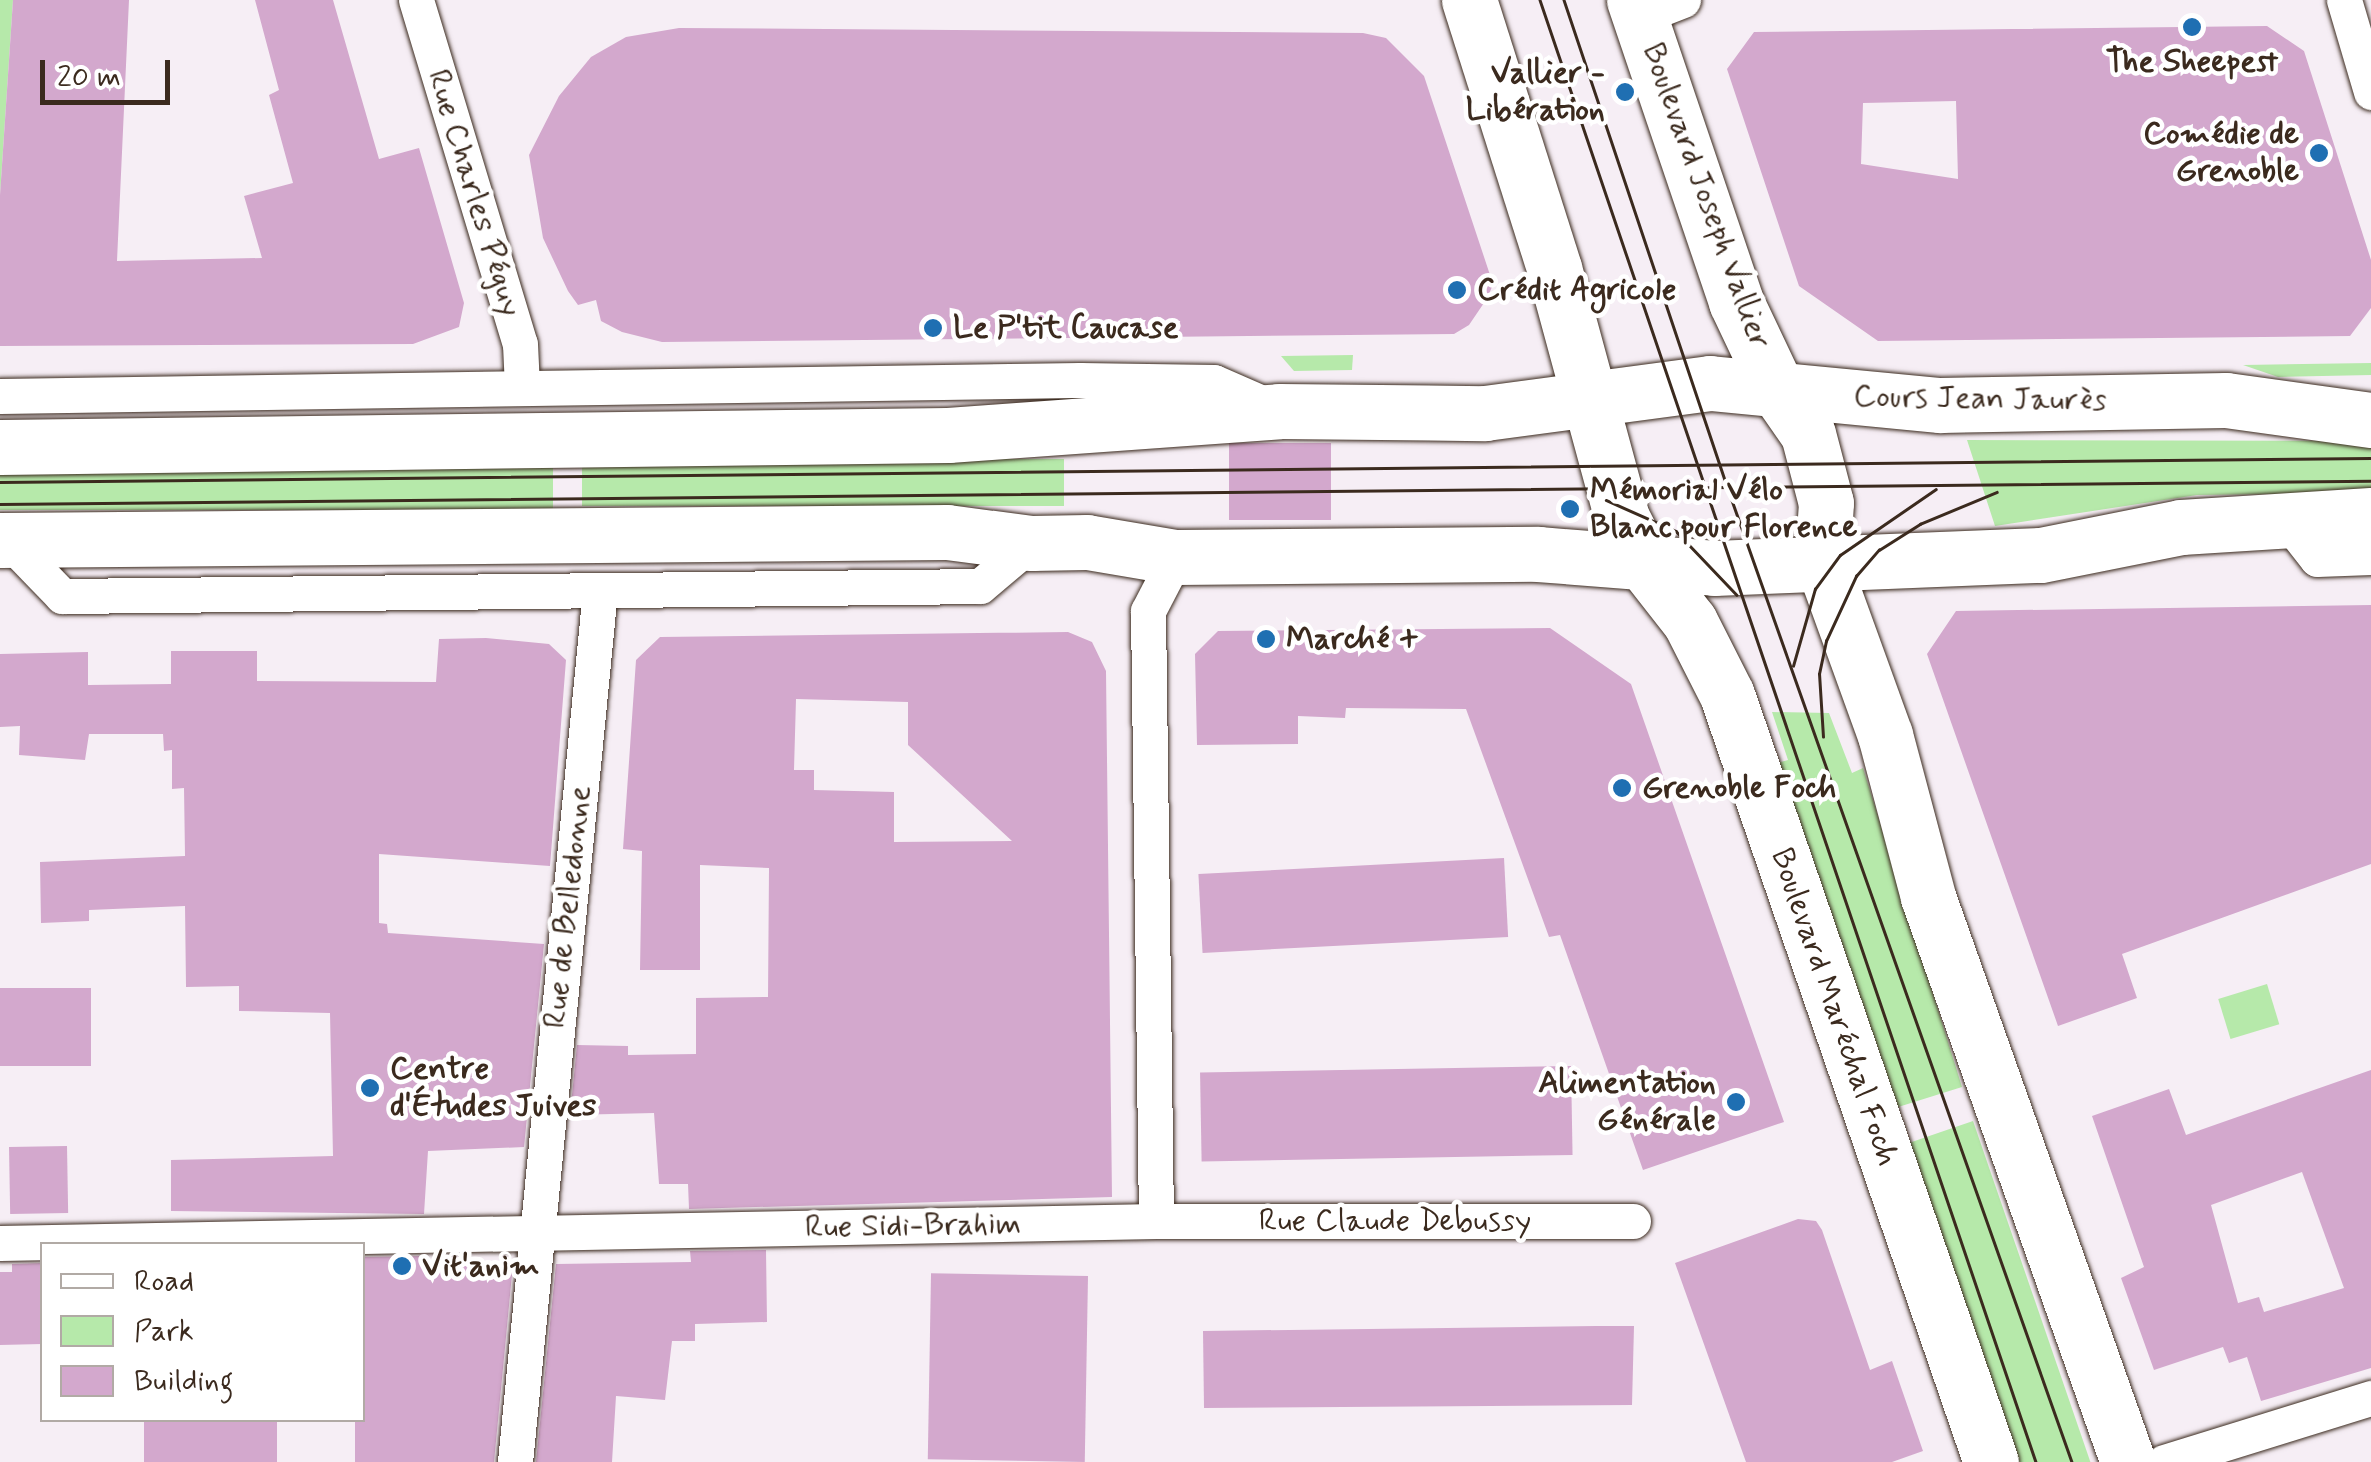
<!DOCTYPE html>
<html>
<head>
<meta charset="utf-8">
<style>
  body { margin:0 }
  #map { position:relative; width:2371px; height:1462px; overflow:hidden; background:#f6eef5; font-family:Mynerve,sans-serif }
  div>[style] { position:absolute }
  .green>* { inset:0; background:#b6e9aa; transform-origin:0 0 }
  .building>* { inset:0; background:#d3a8cd; transform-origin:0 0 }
  .roads { filter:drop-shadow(0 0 2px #3b2a1e) drop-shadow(0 0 2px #3b2a1e) }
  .minor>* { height:35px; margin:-17.5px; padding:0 17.5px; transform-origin:17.5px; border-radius:17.5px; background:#fff }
  .primary>* { height:55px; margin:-27.5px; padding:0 27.5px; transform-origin:27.5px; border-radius:27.5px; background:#fff }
  .tram>* { height:2.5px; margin:-1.25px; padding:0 1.25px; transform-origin:1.25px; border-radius:1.25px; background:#3b2a1e }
  .dots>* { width:28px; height:28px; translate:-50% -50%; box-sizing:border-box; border:5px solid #fff; border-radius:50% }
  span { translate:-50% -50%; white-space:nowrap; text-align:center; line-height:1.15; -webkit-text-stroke:9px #fff; paint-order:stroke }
  .poi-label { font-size:32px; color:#3b2a1e; font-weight:700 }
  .right { translate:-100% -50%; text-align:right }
  .left { translate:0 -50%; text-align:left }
  .street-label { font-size:32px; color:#3b2a1e }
  .legend { position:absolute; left:40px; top:1242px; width:325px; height:180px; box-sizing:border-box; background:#fff; border:2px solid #b1aaa5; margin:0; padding:12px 18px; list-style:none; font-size:30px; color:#3b2a1e }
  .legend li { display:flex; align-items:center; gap:20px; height:50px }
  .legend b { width:50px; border:2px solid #b1aaa5 }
  .scale { position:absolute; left:40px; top:60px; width:130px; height:45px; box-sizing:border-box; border:5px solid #3b2a1e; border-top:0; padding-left:12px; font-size:30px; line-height:35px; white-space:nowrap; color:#3b2a1e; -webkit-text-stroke:8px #fff; paint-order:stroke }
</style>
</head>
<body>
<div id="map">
  <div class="green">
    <div style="clip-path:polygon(0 0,13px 0,0 195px)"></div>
    <div style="clip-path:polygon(1353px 355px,1352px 370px,1294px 371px,1281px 356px)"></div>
    <div style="clip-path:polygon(2371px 363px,2371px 375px,2278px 377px,2243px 365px)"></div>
    <div style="clip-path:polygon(1967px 440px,2371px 441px,2371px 493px,2197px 495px,1995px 526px)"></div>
    <div style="left:1064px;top:459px;width:47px;height:482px;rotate:90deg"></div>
    <div style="left:553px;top:464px;width:46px;height:553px;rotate:90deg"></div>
    <div style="clip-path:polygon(1772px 712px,1829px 713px,1852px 773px,1863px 768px,1962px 1087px,1895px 1108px,1774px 764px,1788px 760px)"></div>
    <div style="left:2267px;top:984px;width:42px;height:51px;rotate:73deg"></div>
    <div style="left:1973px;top:1121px;width:361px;height:71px;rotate:71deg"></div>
  </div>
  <div class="building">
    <div style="clip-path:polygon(13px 0,129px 0,117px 261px,262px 258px,244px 196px,293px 183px,269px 95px,279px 90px,255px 0,333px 0,379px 159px,419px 148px,464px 303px,459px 327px,413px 344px,0 346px,0 195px)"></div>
    <div style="clip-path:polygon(evenodd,2267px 26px,2304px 51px,2371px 260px,2371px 308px,2350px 336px,1878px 341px,1799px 286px,1727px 69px,1754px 32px,2267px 26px,1956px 101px,1958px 179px,1861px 164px,1863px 103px,1956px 101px)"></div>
    <div style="clip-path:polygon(679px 28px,1363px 33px,1386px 38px,1424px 76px,1493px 284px,1488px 297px,1469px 325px,1454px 334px,662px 342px,622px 332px,601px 321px,596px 300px,578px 305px,568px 291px,543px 238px,529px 155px,559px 96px,591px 57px,626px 37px)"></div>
    <div style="left:1331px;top:443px;width:77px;height:102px;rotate:90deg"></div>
    <div style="clip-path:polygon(2371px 605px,2371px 864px,2122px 954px,2137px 998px,2058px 1026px,1927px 654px,1956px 611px)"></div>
    <div style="clip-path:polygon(1550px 628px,1631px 684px,1784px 1122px,1643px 1170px,1560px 935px,1549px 937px,1466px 709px,1346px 708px,1345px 718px,1298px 716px,1298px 744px,1197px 745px,1195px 654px,1218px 631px)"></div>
    <div style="clip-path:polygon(evenodd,1068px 632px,1092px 642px,1106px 671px,1112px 1197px,689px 1209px,688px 1184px,659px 1184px,654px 1113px,570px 1115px,577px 1045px,628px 1046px,628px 1055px,696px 1054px,696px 998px,768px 997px,769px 868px,700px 865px,700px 970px,640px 970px,642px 851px,623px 849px,636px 660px,660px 637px,1068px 632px,796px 699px,908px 702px,908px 745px,1012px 841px,894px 842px,894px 792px,814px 790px,814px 770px,794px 770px,796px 699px)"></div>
    <div style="clip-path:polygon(486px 638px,549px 644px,566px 660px,550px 866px,379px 854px,379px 923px,387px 924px,388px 933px,544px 944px,524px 1147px,428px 1151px,424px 1214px,171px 1211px,171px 1160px,333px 1156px,330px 1013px,239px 1011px,239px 986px,186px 987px,185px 906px,89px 910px,89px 921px,41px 923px,40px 862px,185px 856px,184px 788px,172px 789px,172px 750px,164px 751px,163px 734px,89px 734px,85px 760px,19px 755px,20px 726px,0 727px,0 654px,88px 652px,88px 685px,171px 684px,171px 651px,257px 651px,257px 681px,436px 682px,439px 639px)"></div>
    <div style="left:1504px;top:858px;width:79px;height:306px;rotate:87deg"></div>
    <div style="left:0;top:988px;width:91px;height:78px"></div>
    <div style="left:1571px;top:1066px;width:89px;height:371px;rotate:89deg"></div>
    <div style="clip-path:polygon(evenodd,2371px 1070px,2371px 1368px,2261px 1401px,2247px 1357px,2229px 1363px,2223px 1347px,2154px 1370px,2121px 1278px,2144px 1267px,2092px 1116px,2169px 1089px,2186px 1135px,2371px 1070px,2302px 1172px,2344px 1288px,2264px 1312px,2259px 1297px,2238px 1303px,2211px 1205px,2302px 1172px)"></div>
    <div style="left:67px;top:1146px;width:67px;height:58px;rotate:89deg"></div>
    <div style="clip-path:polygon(1798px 1219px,1816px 1221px,1822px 1230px,1870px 1370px,1892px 1361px,1923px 1451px,1892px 1462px,1746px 1462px,1675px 1263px)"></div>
    <div style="clip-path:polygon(766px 1250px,767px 1322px,695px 1324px,695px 1341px,672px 1341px,665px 1400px,616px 1396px,612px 1462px,536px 1462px,556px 1264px,691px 1262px,690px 1251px)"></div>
    <div style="clip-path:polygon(420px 1256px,420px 1265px,513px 1264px,494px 1462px,355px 1462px,355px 1420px,362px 1420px,362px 1257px)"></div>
    <div style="clip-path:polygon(42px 1263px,42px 1344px,0 1345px,0 1272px,12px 1272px,12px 1264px)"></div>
    <div style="left:1088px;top:1276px;width:186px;height:157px;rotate:91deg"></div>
    <div style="clip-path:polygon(1596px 1326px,1634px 1326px,1632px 1405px,1204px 1408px,1203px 1331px)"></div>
    <div style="left:144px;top:1420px;width:133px;height:42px"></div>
  </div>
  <div class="roads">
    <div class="minor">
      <div style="left:416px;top:0;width:359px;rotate:73.2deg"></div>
      <div style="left:520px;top:344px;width:43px;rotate:87.3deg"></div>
      <div style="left:2344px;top:0;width:96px;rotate:73.6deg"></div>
      <div style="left:1642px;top:16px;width:44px;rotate:-21.3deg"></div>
      <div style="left:0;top:396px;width:1080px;rotate:-0.85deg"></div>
      <div style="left:1080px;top:380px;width:134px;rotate:0.9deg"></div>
      <div style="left:1214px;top:382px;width:60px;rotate:23.6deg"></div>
      <div style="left:2284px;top:517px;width:53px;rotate:51.8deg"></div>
      <div style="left:2317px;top:559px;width:54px;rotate:-2.1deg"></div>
      <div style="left:8px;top:540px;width:78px;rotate:46deg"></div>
      <div style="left:62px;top:596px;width:918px;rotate:-0.62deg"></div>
      <div style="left:980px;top:586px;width:67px;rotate:-40.1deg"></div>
      <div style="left:1156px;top:1221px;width:610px;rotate:-90.75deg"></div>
      <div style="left:1148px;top:611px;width:61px;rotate:-62.6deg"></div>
      <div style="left:0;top:1243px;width:1156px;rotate:-1.09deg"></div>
      <div style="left:1156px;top:1221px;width:477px"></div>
      <div style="left:515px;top:1462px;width:876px;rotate:-84.43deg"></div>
      <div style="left:2164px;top:1462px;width:217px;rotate:-17.2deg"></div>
    </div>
    <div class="primary">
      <div style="left:1469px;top:0;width:281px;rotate:72.4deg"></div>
      <div style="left:1554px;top:268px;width:259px;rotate:74.8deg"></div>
      <div style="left:1622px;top:518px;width:55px;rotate:63deg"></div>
      <div style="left:1647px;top:567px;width:70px;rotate:52deg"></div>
      <div style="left:1690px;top:622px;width:82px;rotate:63.1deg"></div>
      <div style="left:1727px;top:695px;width:811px;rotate:71.01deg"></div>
      <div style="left:1634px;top:0;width:319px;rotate:71.3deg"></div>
      <div style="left:1736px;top:302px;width:98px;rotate:64.7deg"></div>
      <div style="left:1778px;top:391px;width:52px;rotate:55.1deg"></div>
      <div style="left:1808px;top:434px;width:71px;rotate:75.4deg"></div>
      <div style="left:1826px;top:503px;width:58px;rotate:93.9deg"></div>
      <div style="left:1822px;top:561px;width:185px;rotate:70.1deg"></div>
      <div style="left:1885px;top:735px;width:168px;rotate:75.1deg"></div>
      <div style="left:1928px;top:897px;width:599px;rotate:70.51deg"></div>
      <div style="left:0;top:447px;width:948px;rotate:-0.73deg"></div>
      <div style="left:948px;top:435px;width:332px;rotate:-4.1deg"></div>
      <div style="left:1279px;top:411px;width:206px;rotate:0.6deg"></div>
      <div style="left:1485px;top:413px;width:227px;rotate:-7.6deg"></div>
      <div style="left:1710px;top:383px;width:231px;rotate:5.5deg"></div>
      <div style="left:1940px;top:405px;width:286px;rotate:-1deg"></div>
      <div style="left:2226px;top:400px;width:146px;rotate:7.9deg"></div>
      <div style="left:0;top:540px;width:947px;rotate:-0.48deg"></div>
      <div style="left:947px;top:532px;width:85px;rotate:7.5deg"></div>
      <div style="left:1031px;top:543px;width:56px;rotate:-1deg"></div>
      <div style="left:1087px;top:542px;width:90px;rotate:9.6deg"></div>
      <div style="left:1176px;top:557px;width:362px;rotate:-0.5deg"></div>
      <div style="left:1538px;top:554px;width:177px;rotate:4.5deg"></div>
      <div style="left:1714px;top:568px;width:327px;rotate:-2.3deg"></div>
      <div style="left:2041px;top:555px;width:143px;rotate:-11.3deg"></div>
      <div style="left:2181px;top:527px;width:190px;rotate:-3.6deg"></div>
    </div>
  </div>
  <div class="tram">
    <div style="left:1540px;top:0;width:1544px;rotate:71.26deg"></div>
    <div style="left:1564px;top:0;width:516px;rotate:71.46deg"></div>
    <div style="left:1728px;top:489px;width:1032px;rotate:70.53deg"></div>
    <div style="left:0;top:482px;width:2371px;rotate:-0.58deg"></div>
    <div style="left:1606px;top:500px;width:77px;rotate:23.9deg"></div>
    <div style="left:1676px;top:531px;width:88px;rotate:46.4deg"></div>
    <div style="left:0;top:504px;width:2371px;rotate:-0.56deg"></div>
    <div style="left:1793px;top:666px;width:80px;rotate:-74.1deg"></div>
    <div style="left:1815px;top:589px;width:42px;rotate:-53.7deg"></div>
    <div style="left:1840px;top:555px;width:116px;rotate:-34.5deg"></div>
    <div style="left:1823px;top:737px;width:63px;rotate:-93.6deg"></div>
    <div style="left:1819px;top:674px;width:34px;rotate:-78deg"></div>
    <div style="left:1826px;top:641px;width:72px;rotate:-65.2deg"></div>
    <div style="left:1856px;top:576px;width:35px;rotate:-49deg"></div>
    <div style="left:1879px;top:550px;width:49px;rotate:-32.4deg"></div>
    <div style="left:1920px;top:524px;width:83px;rotate:-22.6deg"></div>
  </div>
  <div class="dots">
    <div style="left:2192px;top:27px;background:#1f6fb2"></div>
    <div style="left:1625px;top:92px;background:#1f6fb2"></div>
    <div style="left:2319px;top:153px;background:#1f6fb2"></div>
    <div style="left:1457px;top:290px;background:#1f6fb2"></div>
    <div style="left:933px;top:328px;background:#1f6fb2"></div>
    <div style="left:1570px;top:509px;background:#1f6fb2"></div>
    <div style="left:1266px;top:639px;background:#1f6fb2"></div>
    <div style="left:1622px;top:788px;background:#1f6fb2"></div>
    <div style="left:370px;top:1088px;background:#1f6fb2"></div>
    <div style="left:1736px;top:1102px;background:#1f6fb2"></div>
    <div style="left:402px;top:1266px;background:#1f6fb2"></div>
  </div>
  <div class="poi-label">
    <span style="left:2192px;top:62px">The Sheepest</span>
    <span class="right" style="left:1605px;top:92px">Vallier -<br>Libération</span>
    <span class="right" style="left:2299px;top:153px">Comédie de<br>Grenoble</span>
    <span class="left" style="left:1477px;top:290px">Crédit Agricole</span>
    <span class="left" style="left:953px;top:328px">Le P'tit Caucase</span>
    <span class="left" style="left:1590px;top:509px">Mémorial Vélo<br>Blanc pour Florence</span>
    <span class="left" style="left:1286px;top:639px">Marché +</span>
    <span class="left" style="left:1642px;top:788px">Grenoble Foch</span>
    <span class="left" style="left:390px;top:1088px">Centre<br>d'Études Juives</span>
    <span class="right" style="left:1716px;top:1102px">Alimentation<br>Générale</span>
    <span class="left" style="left:422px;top:1266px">Vit'anim</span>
  </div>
  <div class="street-label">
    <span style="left:474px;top:193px;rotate:73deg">Rue Charles Péguy</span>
    <span style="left:1706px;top:196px;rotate:70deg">Boulevard Joseph Vallier</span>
    <span style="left:1980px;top:399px;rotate:1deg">Cours Jean Jaurès</span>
    <span style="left:568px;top:907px;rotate:-84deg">Rue de Belledonne</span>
    <span style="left:1834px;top:1007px;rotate:71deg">Boulevard Maréchal Foch</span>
    <span style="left:1395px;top:1221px">Rue Claude Debussy</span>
    <span style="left:913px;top:1226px;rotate:-1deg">Rue Sidi-Brahim</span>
  </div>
  <ul class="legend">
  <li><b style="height:12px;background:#fff"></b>Road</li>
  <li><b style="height:28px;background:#b6e9aa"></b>Park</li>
  <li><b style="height:28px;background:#d3a8cd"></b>Building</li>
  </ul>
  <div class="scale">20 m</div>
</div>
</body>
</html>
